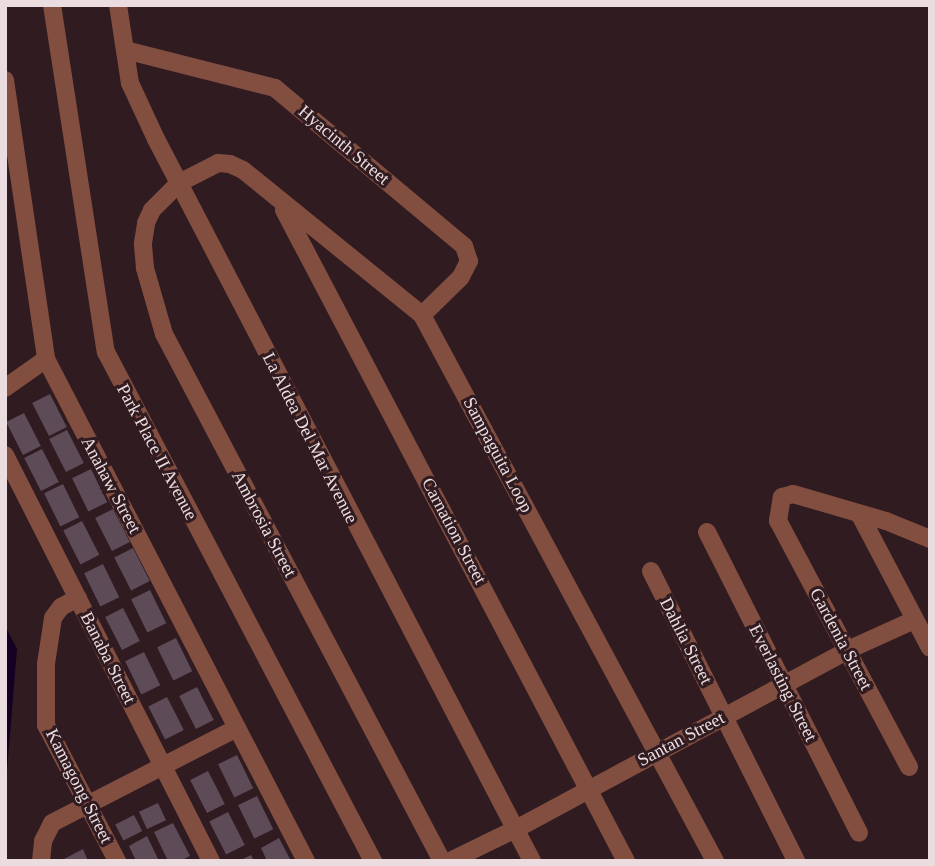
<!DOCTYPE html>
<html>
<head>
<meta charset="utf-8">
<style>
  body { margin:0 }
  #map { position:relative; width:935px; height:866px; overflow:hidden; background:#301b20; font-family:"Times New Roman",serif }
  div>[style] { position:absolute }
  .water>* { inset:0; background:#130023 }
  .building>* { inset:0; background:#5e4b58; transform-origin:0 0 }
  .minor>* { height:18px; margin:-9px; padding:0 9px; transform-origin:9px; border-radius:9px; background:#824e40 }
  span { translate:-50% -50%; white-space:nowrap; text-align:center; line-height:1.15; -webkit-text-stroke:6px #301b20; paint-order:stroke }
  .street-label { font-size:18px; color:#ebdddf }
  .frame { position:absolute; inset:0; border:7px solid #ebdddf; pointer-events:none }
</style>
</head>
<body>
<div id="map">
  <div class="water">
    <div style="clip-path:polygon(5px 626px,17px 649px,5px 795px)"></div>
  </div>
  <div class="building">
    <div style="left:50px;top:394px;width:37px;height:20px;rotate:63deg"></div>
    <div style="left:24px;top:413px;width:37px;height:20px;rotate:63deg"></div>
    <div style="left:67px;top:430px;width:37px;height:20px;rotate:63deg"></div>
    <div style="left:42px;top:449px;width:37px;height:20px;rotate:63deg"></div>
    <div style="left:91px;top:469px;width:37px;height:21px;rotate:64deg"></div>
    <div style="left:63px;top:484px;width:37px;height:21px;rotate:64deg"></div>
    <div style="left:113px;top:509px;width:37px;height:20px;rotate:63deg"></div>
    <div style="left:82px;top:521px;width:38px;height:21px;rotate:63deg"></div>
    <div style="left:133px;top:548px;width:37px;height:21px;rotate:63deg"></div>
    <div style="left:103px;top:564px;width:37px;height:21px;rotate:64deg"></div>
    <div style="left:150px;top:590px;width:37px;height:21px;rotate:64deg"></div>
    <div style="left:123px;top:608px;width:37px;height:20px;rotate:63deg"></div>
    <div style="left:176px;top:638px;width:37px;height:21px;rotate:64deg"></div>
    <div style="left:144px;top:652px;width:37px;height:21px;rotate:64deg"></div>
    <div style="left:197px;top:687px;width:37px;height:20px;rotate:63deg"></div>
    <div style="left:167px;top:697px;width:37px;height:21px;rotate:63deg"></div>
    <div style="left:237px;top:755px;width:37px;height:21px;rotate:64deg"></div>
    <div style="left:208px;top:771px;width:37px;height:20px;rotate:63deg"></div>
    <div style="left:257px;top:796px;width:37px;height:21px;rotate:64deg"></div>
    <div style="left:158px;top:803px;width:19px;height:21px;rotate:65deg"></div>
    <div style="left:228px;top:812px;width:37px;height:21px;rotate:63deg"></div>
    <div style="left:134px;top:815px;width:18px;height:21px;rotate:63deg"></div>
    <div style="clip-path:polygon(173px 823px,190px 856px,180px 861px,168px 861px,154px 832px)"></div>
    <div style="clip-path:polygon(147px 836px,159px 861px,136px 861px,129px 846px)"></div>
    <div style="clip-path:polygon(279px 838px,291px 861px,267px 861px,261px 848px)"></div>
    <div style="clip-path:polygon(83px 849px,88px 861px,65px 861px,64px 859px)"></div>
    <div style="clip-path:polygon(251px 855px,254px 861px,239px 861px)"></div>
  </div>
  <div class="minor">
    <div style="left:52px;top:5px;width:351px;rotate:81.2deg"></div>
    <div style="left:106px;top:352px;width:575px;rotate:62.32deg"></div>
    <div style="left:118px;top:5px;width:79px;rotate:81.3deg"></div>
    <div style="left:130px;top:83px;width:62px;rotate:65.1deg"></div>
    <div style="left:156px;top:139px;width:814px;rotate:62.49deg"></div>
    <div style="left:125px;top:50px;width:155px;rotate:14.2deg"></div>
    <div style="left:275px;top:88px;width:246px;rotate:39.9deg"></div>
    <div style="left:464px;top:246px;width:16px;rotate:72deg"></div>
    <div style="left:469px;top:261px;width:18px;rotate:117deg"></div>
    <div style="left:461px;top:277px;width:54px;rotate:135.7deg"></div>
    <div style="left:5px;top:80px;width:282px;rotate:81.6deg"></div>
    <div style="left:46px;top:359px;width:565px;rotate:62.62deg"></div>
    <div style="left:284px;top:210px;width:735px;rotate:62.29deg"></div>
    <div style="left:5px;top:388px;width:50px;rotate:-35.3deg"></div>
    <div style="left:5px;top:455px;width:455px;rotate:63.1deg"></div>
    <div style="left:860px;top:515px;width:150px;rotate:62.2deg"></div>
    <div style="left:707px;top:532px;width:337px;rotate:63.2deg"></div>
    <div style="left:651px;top:571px;width:324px;rotate:63.4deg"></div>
    <div style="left:78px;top:598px;width:19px;rotate:152deg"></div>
    <div style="left:61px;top:607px;width:14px;rotate:126deg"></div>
    <div style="left:53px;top:618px;width:47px;rotate:98.7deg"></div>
    <div style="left:46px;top:664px;width:61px;rotate:90deg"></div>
    <div style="left:46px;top:725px;width:153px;rotate:62.4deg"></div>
    <div style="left:909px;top:767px;width:279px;rotate:-118deg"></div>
    <div style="left:778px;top:521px;width:24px;rotate:-81deg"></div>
    <div style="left:782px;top:497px;width:11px;rotate:-15deg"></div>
    <div style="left:793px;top:494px;width:97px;rotate:16.2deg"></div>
    <div style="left:886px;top:521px;width:48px;rotate:22.2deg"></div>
    <div style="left:41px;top:861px;width:20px;rotate:-84deg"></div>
    <div style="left:43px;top:841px;width:20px;rotate:-63deg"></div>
    <div style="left:52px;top:823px;width:208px;rotate:-27.2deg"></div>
    <div style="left:442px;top:861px;width:596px;rotate:-117.81deg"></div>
    <div style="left:164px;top:334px;width:69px;rotate:-106.1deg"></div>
    <div style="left:145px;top:268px;width:25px;rotate:-95deg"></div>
    <div style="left:143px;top:243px;width:20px;rotate:-81deg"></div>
    <div style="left:146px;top:223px;width:14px;rotate:-65deg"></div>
    <div style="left:152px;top:210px;width:38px;rotate:-45deg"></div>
    <div style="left:179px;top:183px;width:44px;rotate:-27.1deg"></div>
    <div style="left:218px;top:163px;width:12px;rotate:5deg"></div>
    <div style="left:230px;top:164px;width:14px;rotate:25deg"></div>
    <div style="left:243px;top:170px;width:230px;rotate:39deg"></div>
    <div style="left:422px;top:315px;width:620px;rotate:61.78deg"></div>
    <div style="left:450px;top:861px;width:73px;rotate:-25.9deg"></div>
    <div style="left:516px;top:829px;width:377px;rotate:-28.3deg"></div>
    <div style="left:848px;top:650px;width:72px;rotate:-24.4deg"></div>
  </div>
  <div class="street-label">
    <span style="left:344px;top:145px;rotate:40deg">Hyacinth Street</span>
    <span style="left:310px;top:438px;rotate:63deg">La Aldea Del Mar Avenue</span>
    <span style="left:157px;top:452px;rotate:62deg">Park Place II Avenue</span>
    <span style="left:498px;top:455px;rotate:62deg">Sampaguita Loop</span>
    <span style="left:111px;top:485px;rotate:62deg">Anahaw Street</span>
    <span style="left:264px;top:524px;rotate:62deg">Ambrosia Street</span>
    <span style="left:454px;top:531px;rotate:62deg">Carnation Street</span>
    <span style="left:841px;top:639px;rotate:62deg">Gardenia Street</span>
    <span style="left:686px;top:641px;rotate:63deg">Dahlia Street</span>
    <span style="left:108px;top:658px;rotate:63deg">Banaba Street</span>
    <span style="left:783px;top:683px;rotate:63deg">Everlasting Street</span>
    <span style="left:681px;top:739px;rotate:-28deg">Santan Street</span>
    <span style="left:79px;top:786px;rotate:63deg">Kamagong Street</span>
  </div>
  <div class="frame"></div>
</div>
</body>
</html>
